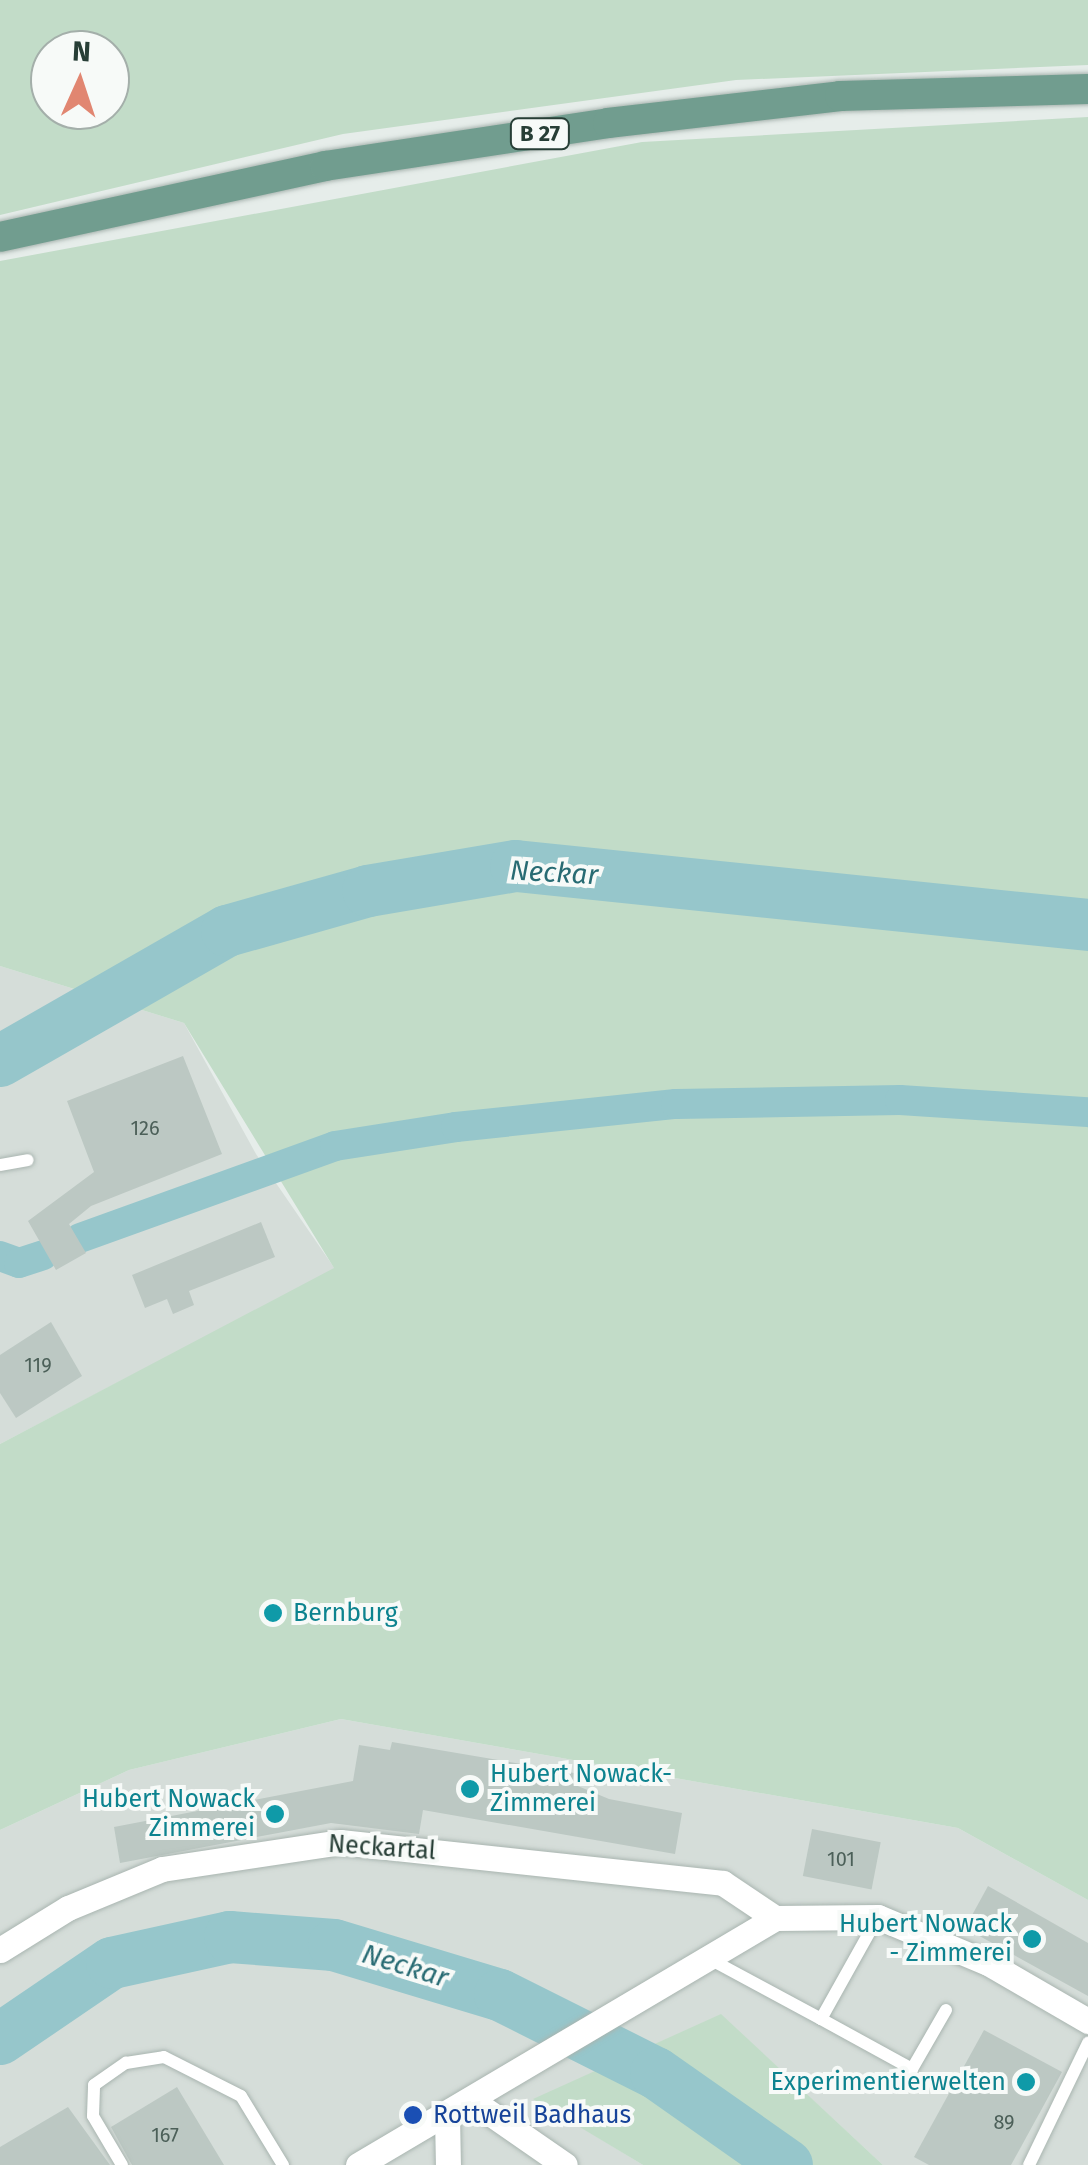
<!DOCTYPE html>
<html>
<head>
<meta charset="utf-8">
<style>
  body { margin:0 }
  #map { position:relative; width:1088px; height:2165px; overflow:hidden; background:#e6edea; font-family:"Fira Sans",sans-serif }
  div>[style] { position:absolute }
  .built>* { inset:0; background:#d5ddd9 }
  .green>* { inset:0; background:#c2dcc8 }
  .canal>* { height:30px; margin:-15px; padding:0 15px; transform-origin:15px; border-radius:15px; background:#96c6cb }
  .river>* { height:52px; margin:-26px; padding:0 26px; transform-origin:26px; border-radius:26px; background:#96c6cb }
  .building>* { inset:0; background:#bcc8c3; transform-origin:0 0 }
  .roads { filter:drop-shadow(0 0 2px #a9b5b0) drop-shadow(0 0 2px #a9b5b0) }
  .lane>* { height:12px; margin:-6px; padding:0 6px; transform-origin:6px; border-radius:6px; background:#fff }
  .street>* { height:25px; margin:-12.5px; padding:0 12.5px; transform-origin:12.5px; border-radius:12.5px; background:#fff }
  .primary>* { height:30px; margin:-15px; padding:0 15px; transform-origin:15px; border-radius:15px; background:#719d8f }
  .dots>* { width:28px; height:28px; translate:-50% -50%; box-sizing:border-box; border:5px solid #f7faf8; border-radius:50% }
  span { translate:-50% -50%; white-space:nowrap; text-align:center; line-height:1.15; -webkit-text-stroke:8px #f7faf8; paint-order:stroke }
  .number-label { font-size:20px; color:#4c6059 }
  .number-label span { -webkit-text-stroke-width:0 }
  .shield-label span { padding:2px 8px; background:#f7faf8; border:2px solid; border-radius:8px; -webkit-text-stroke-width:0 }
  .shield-label { font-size:22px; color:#273e36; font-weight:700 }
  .culture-label { font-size:25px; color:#0d838f }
  .left { translate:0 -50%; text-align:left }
  .right { translate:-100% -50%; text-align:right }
  .street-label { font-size:25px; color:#273e36 }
  .transit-label { font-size:25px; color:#164399 }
  .water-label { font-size:28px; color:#286b73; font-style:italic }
  .north { position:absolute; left:30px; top:30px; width:100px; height:100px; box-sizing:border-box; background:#f7faf8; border:2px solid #a4afaa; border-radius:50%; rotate:3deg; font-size:28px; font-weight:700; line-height:40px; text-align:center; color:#273e36 }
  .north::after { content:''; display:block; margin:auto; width:35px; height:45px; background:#e18671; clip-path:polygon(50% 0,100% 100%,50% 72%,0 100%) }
</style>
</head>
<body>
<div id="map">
  <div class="built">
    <div style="clip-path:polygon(0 966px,184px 1023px,256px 1154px,335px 1269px,0 1444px)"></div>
    <div style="clip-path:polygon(341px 1719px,958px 1828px,1088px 1900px,1088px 2165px,883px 2165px,721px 2015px,535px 2099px,643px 2165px,0 2165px,0 1830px,129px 1770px)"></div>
  </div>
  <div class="green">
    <div style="clip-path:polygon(evenodd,0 0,1088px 0,1088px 65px,736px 80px,343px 134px,0 215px,0 0,110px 50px,110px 110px,50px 110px,50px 50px,110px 50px)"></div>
    <div style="clip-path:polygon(1088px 117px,1088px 1900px,958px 1828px,341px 1719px,129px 1770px,0 1830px,0 1444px,334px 1268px,184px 1023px,0 966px,0 261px,642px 142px)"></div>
    <div style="clip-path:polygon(721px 2014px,883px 2165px,643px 2165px,533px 2099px)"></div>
  </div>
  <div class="canal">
    <div style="left:80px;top:1238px;width:271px;rotate:-19.8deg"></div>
    <div style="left:335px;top:1146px;width:122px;rotate:-8.9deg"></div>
    <div style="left:456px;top:1127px;width:221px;rotate:-6deg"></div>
    <div style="left:676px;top:1104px;width:224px;rotate:-1deg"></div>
    <div style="left:900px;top:1100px;width:188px;rotate:3.7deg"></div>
    <div style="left:0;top:1256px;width:20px;rotate:20deg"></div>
    <div style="left:19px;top:1263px;width:25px;rotate:-18deg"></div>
  </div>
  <div class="river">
    <div style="left:0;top:1061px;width:262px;rotate:-29.8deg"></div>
    <div style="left:227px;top:931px;width:147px;rotate:-15.8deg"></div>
    <div style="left:368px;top:891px;width:150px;rotate:-9.6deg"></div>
    <div style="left:516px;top:866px;width:575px;rotate:5.89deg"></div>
    <div style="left:0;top:2039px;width:135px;rotate:-34.2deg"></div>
    <div style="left:112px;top:1963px;width:121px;rotate:-12.4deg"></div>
    <div style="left:230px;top:1937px;width:104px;rotate:4.4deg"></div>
    <div style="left:334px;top:1945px;width:173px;rotate:16.8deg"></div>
    <div style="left:500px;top:1995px;width:174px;rotate:26.6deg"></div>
    <div style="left:656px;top:2073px;width:160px;rotate:35.1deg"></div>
  </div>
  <div class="building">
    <div style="clip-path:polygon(183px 1056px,222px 1154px,91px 1206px,69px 1224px,86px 1253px,56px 1270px,28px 1221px,94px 1172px,67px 1101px)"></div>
    <div style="clip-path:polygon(261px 1222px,275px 1257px,189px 1291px,194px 1305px,173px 1314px,167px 1299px,145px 1308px,132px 1275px)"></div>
    <div style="clip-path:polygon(51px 1322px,82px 1376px,16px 1418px,0 1393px,0 1355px)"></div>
    <div style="clip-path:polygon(392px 1742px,574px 1773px,573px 1784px,609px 1799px,682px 1813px,675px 1854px,423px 1810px,419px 1834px,331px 1823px,120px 1863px,114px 1827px,353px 1781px,359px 1745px,390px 1750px)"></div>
    <div style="left:812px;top:1829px;width:70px;height:48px;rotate:11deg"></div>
    <div style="clip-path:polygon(988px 1886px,1088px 1943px,1088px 1996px,965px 1928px)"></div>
    <div style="clip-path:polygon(984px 2030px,1062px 2072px,1011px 2165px,929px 2165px,914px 2157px)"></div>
    <div style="clip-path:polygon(177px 2087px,224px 2165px,132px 2165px,111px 2127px)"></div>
    <div style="clip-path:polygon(68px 2107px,110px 2165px,0 2165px,0 2147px)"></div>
  </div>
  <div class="roads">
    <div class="lane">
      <div style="left:0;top:1165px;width:28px;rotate:-10deg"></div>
      <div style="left:706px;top:1957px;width:131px;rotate:28.3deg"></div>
      <div style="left:821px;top:2019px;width:117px;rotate:-60.8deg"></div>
      <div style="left:821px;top:2019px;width:104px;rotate:28.8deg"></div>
      <div style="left:912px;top:2069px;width:68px;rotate:-60deg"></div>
      <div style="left:122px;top:2165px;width:57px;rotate:-120.6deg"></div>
      <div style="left:93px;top:2116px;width:31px;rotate:-88deg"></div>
      <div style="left:94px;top:2085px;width:39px;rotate:-35deg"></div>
      <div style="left:126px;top:2063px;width:38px;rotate:-9deg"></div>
      <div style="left:164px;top:2057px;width:86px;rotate:26.9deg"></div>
      <div style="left:241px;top:2096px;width:81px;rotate:58.7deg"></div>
      <div style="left:1029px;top:2165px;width:136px;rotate:-64.2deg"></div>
    </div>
    <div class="street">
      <div style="left:0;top:1950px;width:80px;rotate:-31.7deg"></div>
      <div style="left:68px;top:1908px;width:102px;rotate:-22.5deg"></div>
      <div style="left:162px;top:1869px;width:180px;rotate:-8.6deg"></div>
      <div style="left:340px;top:1842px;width:385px;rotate:6.1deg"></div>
      <div style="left:723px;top:1883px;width:63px;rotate:33.9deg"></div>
      <div style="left:471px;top:2100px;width:114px;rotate:34.7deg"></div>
      <div style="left:447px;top:2115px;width:50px;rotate:88.9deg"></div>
      <div style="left:358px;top:2165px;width:485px;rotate:-30.6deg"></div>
      <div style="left:775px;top:1918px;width:103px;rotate:-0.6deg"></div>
      <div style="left:878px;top:1917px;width:119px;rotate:22.7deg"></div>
      <div style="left:988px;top:1963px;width:116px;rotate:30.1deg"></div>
    </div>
    <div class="primary">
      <div style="left:0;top:237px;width:333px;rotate:-12.3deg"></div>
      <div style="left:325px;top:166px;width:286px;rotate:-8.6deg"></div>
      <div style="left:608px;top:123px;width:234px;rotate:-6.6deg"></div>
      <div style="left:840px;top:96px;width:248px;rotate:-1.6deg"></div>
    </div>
  </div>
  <div class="dots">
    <div style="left:273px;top:1613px;background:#0f9aa8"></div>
    <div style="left:470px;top:1789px;background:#0f9aa8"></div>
    <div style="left:275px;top:1814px;background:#0f9aa8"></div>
    <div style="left:1032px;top:1939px;background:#0f9aa8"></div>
    <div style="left:1026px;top:2082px;background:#0f9aa8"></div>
    <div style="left:413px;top:2115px;background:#1a4fb4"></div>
  </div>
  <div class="number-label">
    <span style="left:145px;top:1128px">126</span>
    <span style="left:38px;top:1365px">119</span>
    <span style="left:841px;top:1859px">101</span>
    <span style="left:1004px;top:2122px">89</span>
    <span style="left:165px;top:2135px">167</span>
  </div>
  <div class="shield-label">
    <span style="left:540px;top:134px">B 27</span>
  </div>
  <div class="culture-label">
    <span class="left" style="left:293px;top:1613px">Bernburg</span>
    <span class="left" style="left:490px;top:1789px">Hubert Nowack-<br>Zimmerei</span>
    <span class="right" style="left:255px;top:1814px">Hubert Nowack<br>Zimmerei</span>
    <span class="right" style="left:1012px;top:1939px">Hubert Nowack<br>- Zimmerei</span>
    <span class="right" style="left:1006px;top:2082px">Experimentierwelten</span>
  </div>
  <div class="street-label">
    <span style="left:382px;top:1848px;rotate:4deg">Neckartal</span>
  </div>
  <div class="transit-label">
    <span class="left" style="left:433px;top:2115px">Rottweil Badhaus</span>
  </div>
  <div class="water-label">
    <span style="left:554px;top:873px;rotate:3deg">Neckar</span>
    <span style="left:405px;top:1966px;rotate:17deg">Neckar</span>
  </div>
  <div class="north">N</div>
</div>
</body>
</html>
